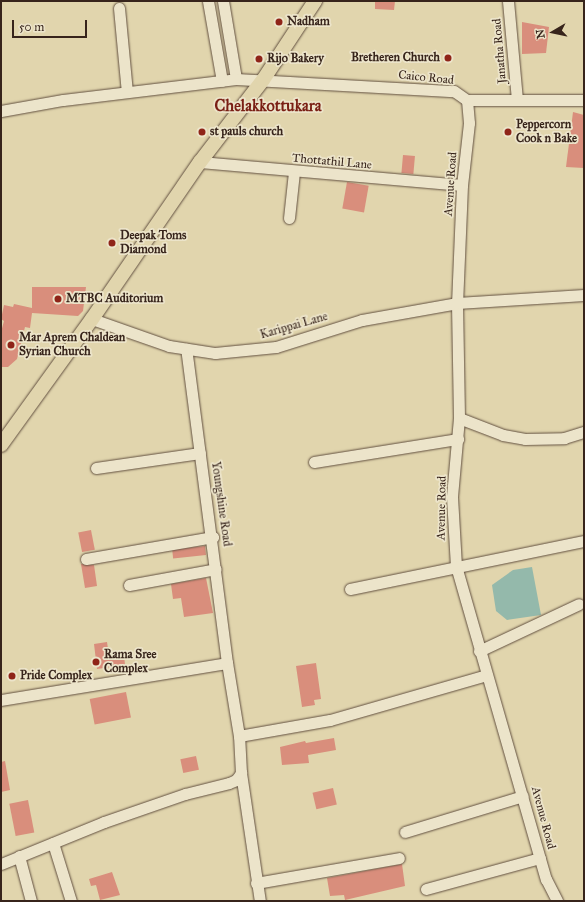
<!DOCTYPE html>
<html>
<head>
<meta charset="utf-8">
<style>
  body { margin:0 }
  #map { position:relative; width:585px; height:902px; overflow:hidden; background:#e1d5ad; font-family:"IM FELL Great Primer",serif }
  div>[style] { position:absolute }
  .water>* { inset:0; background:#94b9ab }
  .building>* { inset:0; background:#d98e7c; transform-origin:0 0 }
  .roads { filter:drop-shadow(0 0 1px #625040) drop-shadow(0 0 1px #625040) }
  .minor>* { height:11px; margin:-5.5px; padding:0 5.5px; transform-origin:5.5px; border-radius:5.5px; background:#ece4ca }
  .major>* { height:14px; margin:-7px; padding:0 7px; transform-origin:7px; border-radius:7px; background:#e1d5ad }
  .dots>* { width:11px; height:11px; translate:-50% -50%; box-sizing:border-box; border:2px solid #ece4ca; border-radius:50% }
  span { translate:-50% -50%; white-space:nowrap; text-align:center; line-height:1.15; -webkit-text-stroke:3.5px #ece4ca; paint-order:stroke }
  .poi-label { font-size:12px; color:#37241b; font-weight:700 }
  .left { translate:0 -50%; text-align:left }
  .right { translate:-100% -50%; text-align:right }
  .street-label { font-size:12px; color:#37241b }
  .district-label { font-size:16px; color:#7a1f14; font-weight:700 }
  .frame { position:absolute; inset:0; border:2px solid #37241b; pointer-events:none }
  .north { position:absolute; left:533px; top:12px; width:40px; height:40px; -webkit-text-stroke:3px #ece4ca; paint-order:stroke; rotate:261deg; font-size:11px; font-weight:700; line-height:16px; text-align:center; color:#37241b }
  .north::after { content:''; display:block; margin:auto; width:14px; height:18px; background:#37241b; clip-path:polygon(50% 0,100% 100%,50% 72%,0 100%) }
  .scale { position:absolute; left:12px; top:20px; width:75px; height:18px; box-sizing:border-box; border:2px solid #37241b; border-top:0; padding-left:5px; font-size:12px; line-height:14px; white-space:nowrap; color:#37241b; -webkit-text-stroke:3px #ece4ca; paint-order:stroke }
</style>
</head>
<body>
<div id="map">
  <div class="water">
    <div style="clip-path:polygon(532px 567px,541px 615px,507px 620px,496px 611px,492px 585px,513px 570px)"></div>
  </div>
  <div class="building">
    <div style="clip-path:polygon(375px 1px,395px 1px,394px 10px,375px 9px)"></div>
    <div style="clip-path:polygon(522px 22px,549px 27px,546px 53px,522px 54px)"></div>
    <div style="clip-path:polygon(573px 112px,584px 115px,584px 168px,566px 167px)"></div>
    <div style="left:403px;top:155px;width:12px;height:18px;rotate:5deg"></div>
    <div style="left:347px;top:182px;width:22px;height:27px;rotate:10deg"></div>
    <div style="clip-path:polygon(32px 287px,86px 287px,83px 311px,78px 316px,32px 313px,30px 328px,25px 327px,17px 359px,8px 367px,1px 367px,1px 332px,4px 321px,1px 319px,4px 305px,13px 307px,14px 304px,32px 308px)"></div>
    <div style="left:91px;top:530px;width:20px;height:13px;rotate:79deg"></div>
    <div style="left:205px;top:546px;width:9px;height:33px;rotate:84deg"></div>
    <div style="clip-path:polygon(81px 564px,94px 565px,97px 586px,85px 588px)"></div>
    <div style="clip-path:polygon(206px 578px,213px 613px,184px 617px,181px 598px,173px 599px,171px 584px)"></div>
    <div style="clip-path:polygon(107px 642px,109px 656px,124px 654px,125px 665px,97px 669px,94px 644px)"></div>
    <div style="clip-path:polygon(316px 663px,321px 699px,314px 700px,315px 705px,302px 707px,296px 666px)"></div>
    <div style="left:126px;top:692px;width:26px;height:37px;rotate:79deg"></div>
    <div style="clip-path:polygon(334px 738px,336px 750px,308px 755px,309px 763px,282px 765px,280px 747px,305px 741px,306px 743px)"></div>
    <div style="left:196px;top:756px;width:14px;height:16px;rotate:78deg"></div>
    <div style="clip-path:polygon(5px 761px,10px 790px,1px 792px,1px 762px)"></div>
    <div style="left:333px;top:788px;width:17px;height:21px;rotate:77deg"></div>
    <div style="left:28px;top:800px;width:33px;height:19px;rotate:79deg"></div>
    <div style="clip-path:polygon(402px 864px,405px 886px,345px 900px,344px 895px,330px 896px,327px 878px)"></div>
    <div style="clip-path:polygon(112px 872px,120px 895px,100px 900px,96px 885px,91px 886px,89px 879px)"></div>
  </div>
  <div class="roads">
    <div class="minor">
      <div style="left:208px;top:1px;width:81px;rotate:80.1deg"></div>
      <div style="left:223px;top:1px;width:79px;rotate:80.5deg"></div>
      <div style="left:508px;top:1px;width:98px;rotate:84.8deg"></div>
      <div style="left:119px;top:8px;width:84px;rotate:84.6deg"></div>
      <div style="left:467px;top:100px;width:23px;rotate:85deg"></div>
      <div style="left:469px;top:123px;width:62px;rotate:96.4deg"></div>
      <div style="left:462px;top:185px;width:118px;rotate:92.4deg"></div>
      <div style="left:457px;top:303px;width:115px;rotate:89deg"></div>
      <div style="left:459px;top:418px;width:79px;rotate:95.1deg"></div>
      <div style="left:452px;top:497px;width:69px;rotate:86.7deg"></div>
      <div style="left:456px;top:566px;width:326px;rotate:74deg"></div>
      <div style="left:546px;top:879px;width:25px;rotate:63deg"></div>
      <div style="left:1px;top:111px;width:63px;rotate:-10.1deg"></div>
      <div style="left:63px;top:100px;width:174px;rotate:-6.9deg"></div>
      <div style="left:236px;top:79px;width:218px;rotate:3.2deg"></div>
      <div style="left:454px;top:91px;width:16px;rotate:35deg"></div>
      <div style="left:467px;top:100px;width:117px"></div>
      <div style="left:200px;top:162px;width:263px;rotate:5deg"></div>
      <div style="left:289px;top:218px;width:46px;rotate:-83.8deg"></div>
      <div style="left:92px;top:319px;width:82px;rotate:19.3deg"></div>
      <div style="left:169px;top:346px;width:47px;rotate:8.7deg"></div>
      <div style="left:215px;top:353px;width:61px;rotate:-5.6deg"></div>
      <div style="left:276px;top:347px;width:90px;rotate:-17.4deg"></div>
      <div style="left:362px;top:320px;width:97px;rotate:-10.1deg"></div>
      <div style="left:457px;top:303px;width:127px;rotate:-3.6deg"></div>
      <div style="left:459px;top:418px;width:47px;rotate:21.1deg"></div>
      <div style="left:503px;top:435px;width:22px;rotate:10deg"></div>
      <div style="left:525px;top:439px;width:39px;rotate:-1deg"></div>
      <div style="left:564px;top:438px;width:21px;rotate:-17deg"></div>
      <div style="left:314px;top:462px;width:146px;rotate:-9.1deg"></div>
      <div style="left:96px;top:468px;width:105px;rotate:-8.2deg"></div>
      <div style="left:86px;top:559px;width:129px;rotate:-9.8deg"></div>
      <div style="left:129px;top:585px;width:88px;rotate:-10.4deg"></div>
      <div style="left:350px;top:589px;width:239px;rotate:-11.6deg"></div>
      <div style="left:479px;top:651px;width:110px;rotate:-25.2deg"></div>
      <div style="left:1px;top:700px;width:229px;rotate:-9.3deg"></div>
      <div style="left:239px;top:736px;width:92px;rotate:-10deg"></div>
      <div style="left:330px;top:720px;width:163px;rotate:-16deg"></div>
      <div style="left:241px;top:773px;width:129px;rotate:81.6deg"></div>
      <div style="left:405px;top:832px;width:123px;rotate:-17deg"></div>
      <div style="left:53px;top:843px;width:61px;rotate:72.8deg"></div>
      <div style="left:19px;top:856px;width:47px;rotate:75.1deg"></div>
      <div style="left:1px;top:864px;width:111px;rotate:-22.2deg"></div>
      <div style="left:104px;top:822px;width:86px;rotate:-19.1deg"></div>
      <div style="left:185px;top:794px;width:45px;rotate:-14deg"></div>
      <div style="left:229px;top:783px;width:8px;rotate:-23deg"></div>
      <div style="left:236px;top:780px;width:9px;rotate:-54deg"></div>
      <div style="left:241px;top:773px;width:37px;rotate:-93deg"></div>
      <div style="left:239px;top:736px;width:74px;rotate:-99.3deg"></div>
      <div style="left:227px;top:663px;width:317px;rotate:-97.4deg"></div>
      <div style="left:256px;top:883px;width:145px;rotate:-9.9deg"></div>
      <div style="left:426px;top:889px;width:118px;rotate:-15.2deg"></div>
    </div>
    <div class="major">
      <div style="left:1px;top:445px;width:155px;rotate:-54.2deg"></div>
      <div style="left:92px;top:319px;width:191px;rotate:-55.5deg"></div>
      <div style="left:200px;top:162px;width:103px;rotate:-52.5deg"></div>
      <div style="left:263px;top:80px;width:95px;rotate:-56.6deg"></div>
    </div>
  </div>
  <div class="dots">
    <div style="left:279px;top:22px;background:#8f2418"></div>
    <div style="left:448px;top:58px;background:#8f2418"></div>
    <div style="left:259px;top:59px;background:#8f2418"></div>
    <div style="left:202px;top:132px;background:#8f2418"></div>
    <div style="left:508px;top:132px;background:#8f2418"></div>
    <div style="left:112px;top:243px;background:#8f2418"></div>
    <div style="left:58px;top:299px;background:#8f2418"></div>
    <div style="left:11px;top:345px;background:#8f2418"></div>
    <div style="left:96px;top:662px;background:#8f2418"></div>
    <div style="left:12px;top:676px;background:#8f2418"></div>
  </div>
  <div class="poi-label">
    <span class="left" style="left:287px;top:22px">Nadham</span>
    <span class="right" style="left:440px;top:58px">Bretheren Church</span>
    <span class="left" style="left:267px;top:59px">Rijo Bakery</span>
    <span class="left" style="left:516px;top:132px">Peppercorn<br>Cook n Bake</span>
    <span class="left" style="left:210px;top:132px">st pauls church</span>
    <span class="left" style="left:120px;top:243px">Deepak Toms<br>Diamond</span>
    <span class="left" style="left:66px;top:299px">MTBC Auditorium</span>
    <span class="left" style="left:19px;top:345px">Mar Aprem Chaldean<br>Syrian Church</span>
    <span class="left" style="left:104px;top:662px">Rama Sree<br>Complex</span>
    <span class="left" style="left:20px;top:676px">Pride Complex</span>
  </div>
  <div class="street-label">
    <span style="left:500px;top:51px;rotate:-95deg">Janatha Road</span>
    <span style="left:426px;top:78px;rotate:6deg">Caico Road</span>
    <span style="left:332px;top:162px;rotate:5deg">Thottathil Lane</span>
    <span style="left:451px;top:184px;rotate:-86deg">Avenue Road</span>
    <span style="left:294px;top:326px;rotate:-16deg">Karippai Lane</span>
    <span style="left:221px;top:504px;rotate:82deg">Youngshine Road</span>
    <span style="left:442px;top:508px;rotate:-89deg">Avenue Road</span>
    <span style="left:543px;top:818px;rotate:75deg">Avenue Road</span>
  </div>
  <div class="district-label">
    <span style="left:268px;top:106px">Chelakkottukara</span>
  </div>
  <div class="frame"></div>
  <div class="north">N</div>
  <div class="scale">50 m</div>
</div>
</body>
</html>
